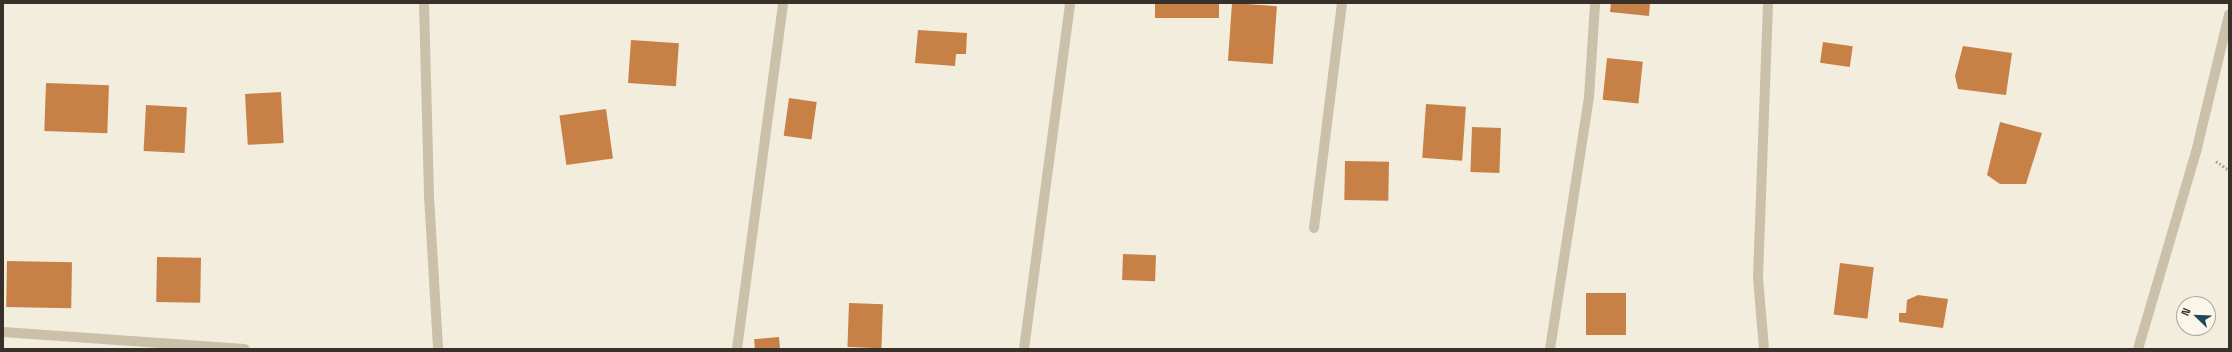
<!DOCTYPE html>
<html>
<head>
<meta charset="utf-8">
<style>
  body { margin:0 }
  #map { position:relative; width:2232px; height:352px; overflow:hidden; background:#f3eddd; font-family:"Space Grotesk",sans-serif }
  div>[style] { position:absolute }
  .building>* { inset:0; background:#c78147; transform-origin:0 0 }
  .path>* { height:2.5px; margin-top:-1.25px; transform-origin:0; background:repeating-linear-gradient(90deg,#b7aa93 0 2px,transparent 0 4px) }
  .minor>* { height:10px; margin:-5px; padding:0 5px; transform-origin:5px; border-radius:5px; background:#cbc0a9 }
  span { translate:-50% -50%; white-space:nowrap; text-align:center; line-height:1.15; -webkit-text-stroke:3.5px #faf6ea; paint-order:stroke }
  .frame { position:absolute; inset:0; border:4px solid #383129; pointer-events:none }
  .north { position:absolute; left:2176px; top:296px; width:40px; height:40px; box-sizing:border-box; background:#faf6ea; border:1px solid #aca79d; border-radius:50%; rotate:293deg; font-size:11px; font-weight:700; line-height:16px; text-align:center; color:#383129 }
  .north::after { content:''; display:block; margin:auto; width:14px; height:18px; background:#1e495a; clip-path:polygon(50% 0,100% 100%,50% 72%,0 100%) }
</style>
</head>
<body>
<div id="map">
  <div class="building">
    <div style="left:1155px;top:3px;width:64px;height:15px"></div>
    <div style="left:1232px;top:3px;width:45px;height:58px;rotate:4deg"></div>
    <div style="clip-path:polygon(1611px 3px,1650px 3px,1649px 16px,1610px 12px)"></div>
    <div style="clip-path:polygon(918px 30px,967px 33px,966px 54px,956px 54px,955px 66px,915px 63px)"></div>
    <div style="left:631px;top:40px;width:48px;height:43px;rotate:4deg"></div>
    <div style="left:1823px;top:42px;width:30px;height:21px;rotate:8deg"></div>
    <div style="clip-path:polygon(1963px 46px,2012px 53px,2006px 95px,1958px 89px,1955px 76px)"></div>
    <div style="left:1607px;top:58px;width:36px;height:42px;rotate:6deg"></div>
    <div style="left:46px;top:83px;width:63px;height:48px;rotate:2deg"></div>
    <div style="left:281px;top:92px;width:51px;height:36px;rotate:87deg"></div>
    <div style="left:789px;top:98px;width:28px;height:38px;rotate:8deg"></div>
    <div style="left:1426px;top:104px;width:40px;height:54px;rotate:4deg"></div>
    <div style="left:146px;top:105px;width:41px;height:46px;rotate:3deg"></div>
    <div style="left:606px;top:109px;width:50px;height:47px;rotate:82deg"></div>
    <div style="clip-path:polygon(2000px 122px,2042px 133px,2026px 184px,2000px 184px,1987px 175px)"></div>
    <div style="left:1472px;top:127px;width:29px;height:45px;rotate:2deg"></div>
    <div style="left:1345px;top:161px;width:44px;height:39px;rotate:1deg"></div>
    <div style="left:1123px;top:254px;width:33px;height:26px;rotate:2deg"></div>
    <div style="left:157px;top:257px;width:44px;height:45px;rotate:1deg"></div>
    <div style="left:7px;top:261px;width:65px;height:46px;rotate:1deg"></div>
    <div style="left:1840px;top:263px;width:34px;height:52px;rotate:7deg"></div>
    <div style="left:1626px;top:293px;width:42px;height:40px;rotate:90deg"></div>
    <div style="clip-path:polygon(1918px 295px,1948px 299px,1943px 328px,1899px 322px,1899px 313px,1906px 313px,1907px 300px)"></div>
    <div style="left:849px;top:303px;width:34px;height:44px;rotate:2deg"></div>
    <div style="left:779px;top:337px;width:12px;height:25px;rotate:85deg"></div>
  </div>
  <div class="path">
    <div style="left:2216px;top:161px;width:16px;rotate:35deg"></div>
  </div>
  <div class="minor">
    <div style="left:424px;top:3px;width:193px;rotate:88.5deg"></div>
    <div style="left:429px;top:196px;width:153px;rotate:86.6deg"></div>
    <div style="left:1314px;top:228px;width:227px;rotate:-82.9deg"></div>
    <div style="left:3px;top:332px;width:242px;rotate:4deg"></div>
    <div style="left:737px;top:349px;width:349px;rotate:-82.4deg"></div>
    <div style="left:1024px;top:349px;width:349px;rotate:-82.4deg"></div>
    <div style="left:1550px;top:349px;width:255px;rotate:-81.2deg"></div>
    <div style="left:1589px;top:97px;width:94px;rotate:-86.3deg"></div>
    <div style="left:1764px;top:349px;width:72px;rotate:-94.8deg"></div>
    <div style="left:1758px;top:277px;width:274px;rotate:-87.9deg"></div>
    <div style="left:2138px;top:349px;width:209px;rotate:-73.6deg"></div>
    <div style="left:2197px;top:148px;width:137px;rotate:-76.5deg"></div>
  </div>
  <div class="frame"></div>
  <div class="north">N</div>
</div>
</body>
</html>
